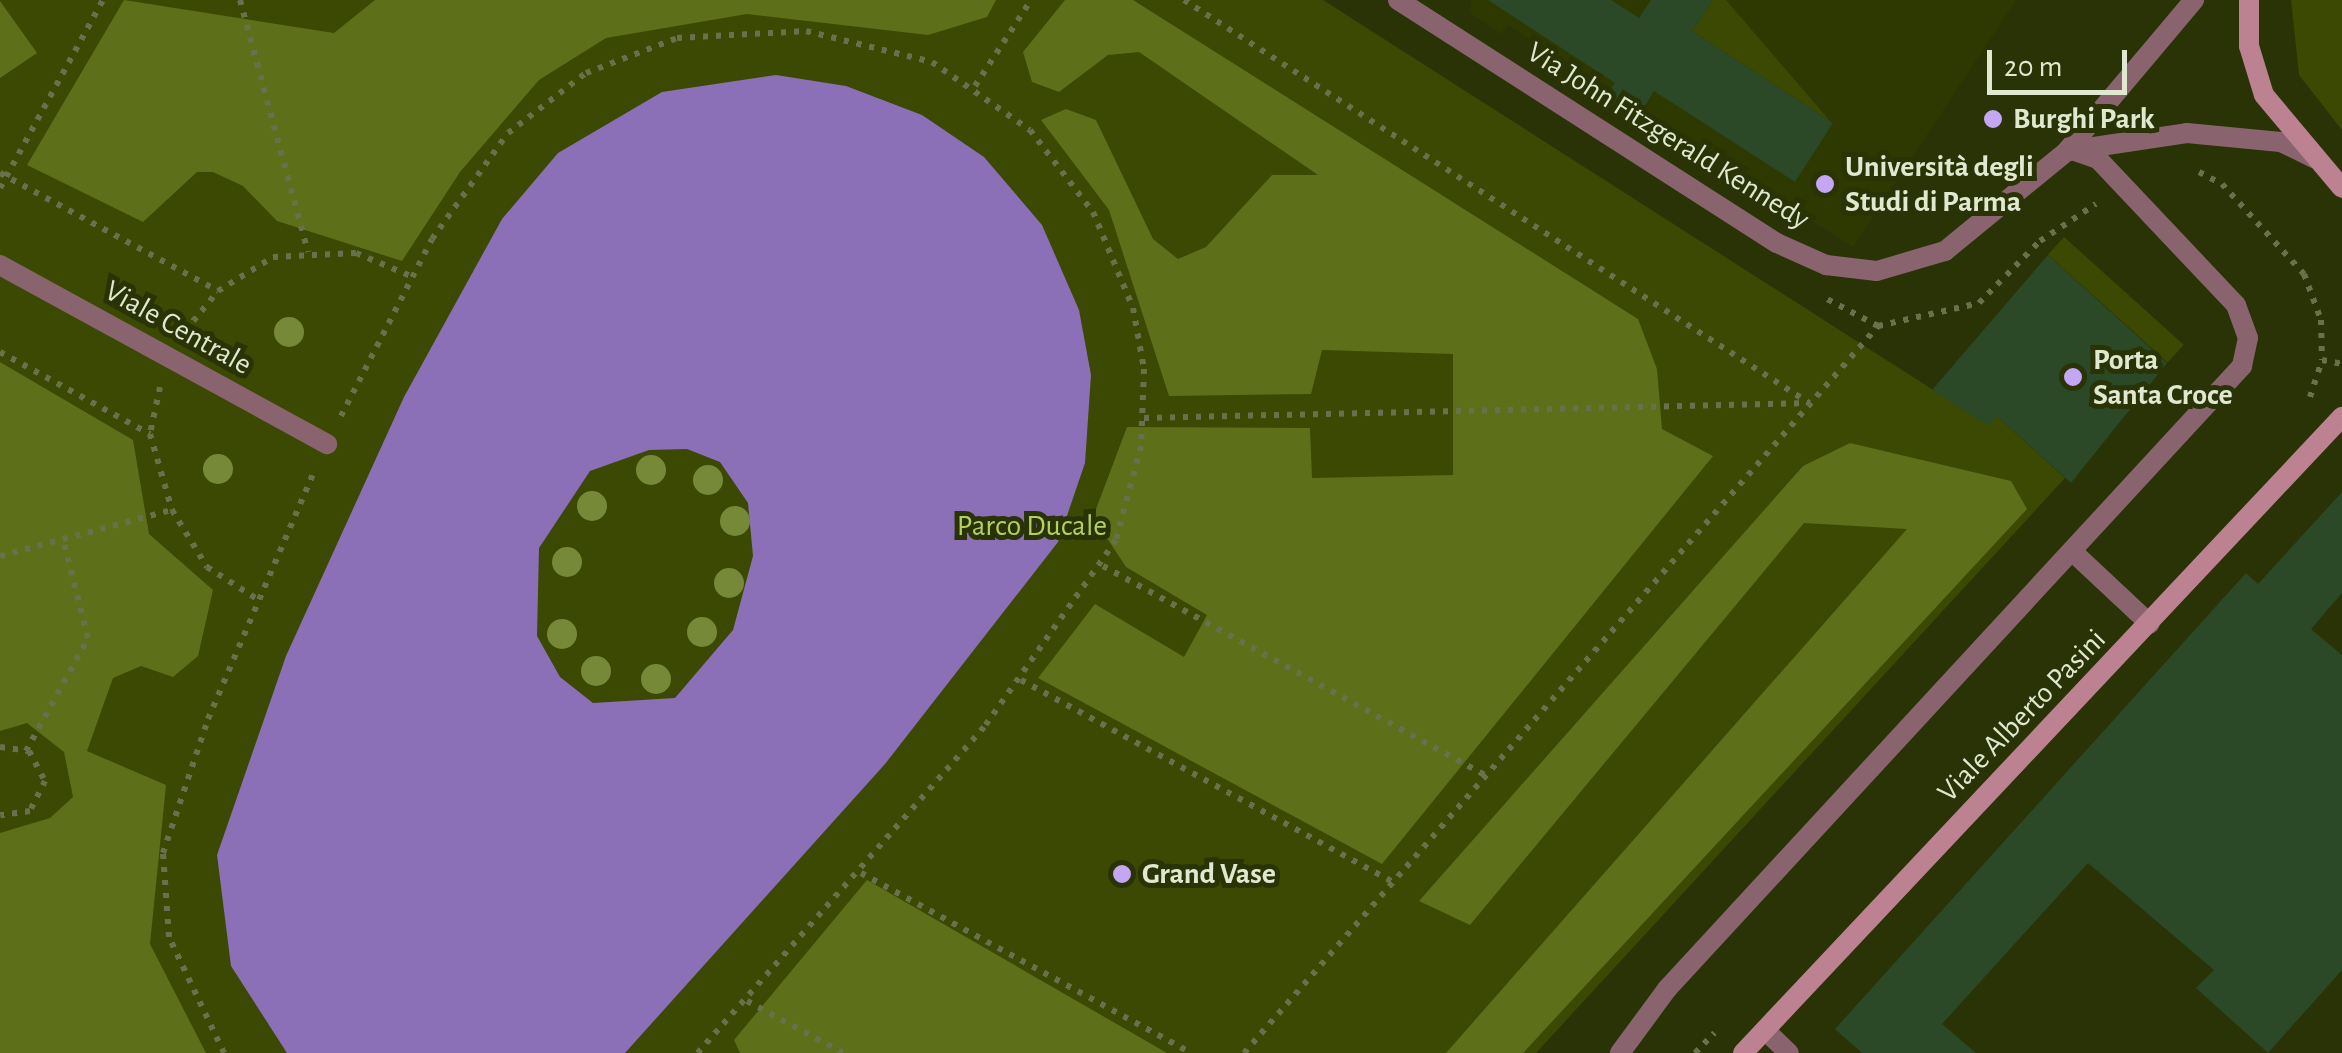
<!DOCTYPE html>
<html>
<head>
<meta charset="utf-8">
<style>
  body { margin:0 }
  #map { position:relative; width:2342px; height:1053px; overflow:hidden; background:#293306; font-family:"Alegreya Sans",sans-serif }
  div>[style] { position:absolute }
  .built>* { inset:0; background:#2e3901 }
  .green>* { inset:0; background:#3c4903; transform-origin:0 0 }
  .forest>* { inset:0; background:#5d6f19 }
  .water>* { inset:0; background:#8b6fb7 }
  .building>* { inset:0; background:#2b4827 }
  .path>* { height:6px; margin-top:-3px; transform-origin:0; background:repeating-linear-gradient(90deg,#68714c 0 5px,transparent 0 13px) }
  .lane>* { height:20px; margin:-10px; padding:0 10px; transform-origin:10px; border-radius:10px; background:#89646e }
  .street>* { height:20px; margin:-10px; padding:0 10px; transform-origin:10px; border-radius:10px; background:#89646e }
  .secondary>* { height:20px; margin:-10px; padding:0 10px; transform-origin:10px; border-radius:10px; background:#bc8292 }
  .trees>* { width:30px; height:30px; margin:-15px; border-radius:50%; background:#768939 }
  .dots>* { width:28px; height:28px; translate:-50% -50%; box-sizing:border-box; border:5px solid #293306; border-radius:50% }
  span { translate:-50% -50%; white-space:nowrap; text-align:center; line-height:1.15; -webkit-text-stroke:10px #293306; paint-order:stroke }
  .poi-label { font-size:30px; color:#e0e8d0; font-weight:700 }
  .left { translate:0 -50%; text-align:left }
  .street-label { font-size:30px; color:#e0e8d0 }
  .park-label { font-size:30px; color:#b5d062 }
  .scale { position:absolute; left:1987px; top:50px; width:140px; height:45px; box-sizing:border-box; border:5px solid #e0e8d0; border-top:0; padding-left:12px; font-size:30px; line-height:35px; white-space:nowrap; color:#e0e8d0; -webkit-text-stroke:8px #293306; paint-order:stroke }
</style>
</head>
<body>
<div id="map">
  <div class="built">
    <div style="clip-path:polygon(1471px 0,2016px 0,1853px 247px,1642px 111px,1635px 121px,1603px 100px,1609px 90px,1508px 25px,1501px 34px,1470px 13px)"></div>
  </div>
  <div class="green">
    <div style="clip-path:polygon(0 0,1323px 0,1988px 425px,1997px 416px,2065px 478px,1536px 1053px,0 1053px)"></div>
    <div style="clip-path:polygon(1713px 0,1726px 0,1830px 121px,1692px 31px)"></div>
    <div style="clip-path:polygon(2291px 0,2342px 0,2342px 130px,2299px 75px)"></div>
    <div style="left:2064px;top:237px;width:161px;height:24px;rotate:42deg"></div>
  </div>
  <div class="forest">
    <div style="clip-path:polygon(124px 0,334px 33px,375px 0,996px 0,987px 17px,928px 35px,747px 14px,606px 38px,539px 80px,460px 172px,402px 261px,277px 221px,243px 186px,213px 172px,197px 172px,143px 222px,27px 165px)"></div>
    <div style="clip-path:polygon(1065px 0,1133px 0,1638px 319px,1657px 369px,1662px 429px,1713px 456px,1382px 864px,1038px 678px,1095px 604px,1184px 657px,1207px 615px,1126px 567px,1093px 517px,1127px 427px,1310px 428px,1312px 478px,1453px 475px,1453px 354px,1322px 350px,1311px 394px,1169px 396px,1109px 210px,1041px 120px,1066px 109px,1096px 120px,1153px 239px,1178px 259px,1206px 247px,1272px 175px,1318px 175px,1139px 52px,1108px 55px,1059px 92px,1032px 82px,1023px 52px)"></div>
    <div style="clip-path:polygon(0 1px,37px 53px,0 78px)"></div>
    <div style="clip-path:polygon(0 362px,133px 440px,149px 534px,213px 590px,198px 656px,173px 677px,141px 666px,113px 678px,87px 751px,166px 785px,150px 944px,206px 1053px,0 1053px,0 833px,50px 818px,73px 797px,64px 752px,27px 723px,0 731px)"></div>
    <div style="clip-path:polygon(1850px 443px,2011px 481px,2027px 509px,1523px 1053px,1446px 1053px,1907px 529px,1804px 523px,1470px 925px,1419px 901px,1803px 466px)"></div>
    <div style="clip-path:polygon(867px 880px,1167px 1053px,740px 1053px,734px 1040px)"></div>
  </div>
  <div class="water">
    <div style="clip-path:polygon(evenodd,776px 75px,846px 86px,922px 115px,984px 157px,1042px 225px,1079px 310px,1091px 375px,1085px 463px,1058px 542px,885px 764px,625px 1053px,287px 1053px,231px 966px,217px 855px,286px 656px,404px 397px,502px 219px,558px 153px,662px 92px,776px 75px,687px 449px,720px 462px,748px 503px,753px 556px,733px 630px,675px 698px,593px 703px,560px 677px,537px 636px,539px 548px,590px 471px,649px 450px,687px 449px)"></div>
  </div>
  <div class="building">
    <div style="clip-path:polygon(1488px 0,1611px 0,1639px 18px,1651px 0,1713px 0,1692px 31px,1833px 123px,1795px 182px,1654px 91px,1635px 121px,1603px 100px,1615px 83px)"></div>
    <div style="clip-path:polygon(2048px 255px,2167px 363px,2071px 483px,1997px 416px,1989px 426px,1932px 390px)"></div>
    <div style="clip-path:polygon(2342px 492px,2342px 593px,2311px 629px,2342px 655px,2342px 970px,2268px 1053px,2196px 988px,2214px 970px,2088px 863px,1942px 1024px,1976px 1053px,1862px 1053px,1835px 1029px,2246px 573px,2258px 584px)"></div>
  </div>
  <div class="path">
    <div style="left:240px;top:0;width:261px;rotate:74.9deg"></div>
    <div style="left:1184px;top:0;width:744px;rotate:32.81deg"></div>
    <div style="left:975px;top:86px;width:103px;rotate:-56.9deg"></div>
    <div style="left:2199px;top:172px;width:26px;rotate:28deg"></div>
    <div style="left:2222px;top:184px;width:122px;rotate:47.7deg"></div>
    <div style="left:2304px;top:274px;width:49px;rotate:69.7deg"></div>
    <div style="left:2321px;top:320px;width:40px;rotate:88.6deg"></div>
    <div style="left:2322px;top:360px;width:20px;rotate:11deg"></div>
    <div style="left:0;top:173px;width:248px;rotate:28.4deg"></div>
    <div style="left:0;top:188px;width:214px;rotate:-61.3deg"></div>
    <div style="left:1878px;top:326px;width:104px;rotate:-12.8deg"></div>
    <div style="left:1979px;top:303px;width:87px;rotate:-45.5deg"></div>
    <div style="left:2040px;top:241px;width:67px;rotate:-33.5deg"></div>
    <div style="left:185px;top:331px;width:52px;rotate:-50.5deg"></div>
    <div style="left:218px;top:291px;width:65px;rotate:-31.7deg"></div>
    <div style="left:273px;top:257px;width:83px;rotate:-2.8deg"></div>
    <div style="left:356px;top:253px;width:60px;rotate:22.7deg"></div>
    <div style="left:0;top:352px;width:171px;rotate:28.7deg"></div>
    <div style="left:160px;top:387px;width:48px;rotate:102deg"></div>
    <div style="left:150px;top:434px;width:79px;rotate:73.9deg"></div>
    <div style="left:172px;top:510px;width:67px;rotate:58.4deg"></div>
    <div style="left:207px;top:567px;width:59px;rotate:32.6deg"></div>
    <div style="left:2310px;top:397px;width:39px;rotate:-72deg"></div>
    <div style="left:341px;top:416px;width:199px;rotate:-62.8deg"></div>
    <div style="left:432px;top:239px;width:130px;rotate:-54.4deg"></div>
    <div style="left:508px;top:133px;width:98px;rotate:-37.6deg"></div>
    <div style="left:586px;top:73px;width:97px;rotate:-21deg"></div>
    <div style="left:677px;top:38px;width:129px;rotate:-3.1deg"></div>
    <div style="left:806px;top:31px;width:130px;rotate:13.8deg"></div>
    <div style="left:932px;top:62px;width:119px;rotate:34.8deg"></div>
    <div style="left:1030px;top:130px;width:103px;rotate:52.5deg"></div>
    <div style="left:1093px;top:212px;width:104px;rotate:67.4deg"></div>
    <div style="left:1133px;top:308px;width:62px;rotate:79.8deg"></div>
    <div style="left:1144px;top:369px;width:77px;rotate:92.2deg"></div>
    <div style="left:1141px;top:446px;width:97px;rotate:104.9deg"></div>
    <div style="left:1116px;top:540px;width:229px;rotate:125.2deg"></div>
    <div style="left:984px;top:727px;width:434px;rotate:131.3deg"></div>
    <div style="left:1144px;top:418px;width:664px;rotate:-1.29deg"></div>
    <div style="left:0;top:556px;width:178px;rotate:-15deg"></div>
    <div style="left:1103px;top:566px;width:435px;rotate:28.7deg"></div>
    <div style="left:1021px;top:680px;width:423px;rotate:28.5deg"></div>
    <div style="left:0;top:747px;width:29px;rotate:8deg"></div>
    <div style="left:29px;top:751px;width:34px;rotate:62deg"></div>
    <div style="left:45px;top:781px;width:34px;rotate:117deg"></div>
    <div style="left:30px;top:811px;width:30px;rotate:172deg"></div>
    <div style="left:26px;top:751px;width:129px;rotate:-61.2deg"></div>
    <div style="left:88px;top:638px;width:102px;rotate:-104.2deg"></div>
    <div style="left:861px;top:873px;width:376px;rotate:28.6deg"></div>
    <div style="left:747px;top:1001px;width:109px;rotate:28.4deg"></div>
    <div style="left:224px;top:1053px;width:128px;rotate:-115.4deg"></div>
    <div style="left:169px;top:937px;width:84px;rotate:-94.1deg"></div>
    <div style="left:163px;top:853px;width:141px;rotate:-71.4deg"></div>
    <div style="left:208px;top:719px;width:269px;rotate:-66.8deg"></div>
    <div style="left:1244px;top:1053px;width:965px;rotate:-48.91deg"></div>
    <div style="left:1878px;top:326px;width:58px;rotate:-152.1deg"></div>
    <div style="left:1695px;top:1053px;width:28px;rotate:-46deg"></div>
  </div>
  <div class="lane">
    <div style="left:2073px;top:552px;width:105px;rotate:43.1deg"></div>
    <div style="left:1620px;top:1053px;width:79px;rotate:-53.7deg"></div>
    <div style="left:1667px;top:989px;width:848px;rotate:-47.29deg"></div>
    <div style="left:2242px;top:366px;width:29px;rotate:-78deg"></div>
    <div style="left:2248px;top:338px;width:35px;rotate:-110deg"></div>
    <div style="left:2236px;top:305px;width:201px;rotate:-133.4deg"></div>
    <div style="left:2098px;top:159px;width:28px;rotate:-161deg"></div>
  </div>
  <div class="street">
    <div style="left:1398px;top:0;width:450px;rotate:32.7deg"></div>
    <div style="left:1777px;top:243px;width:54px;rotate:24.2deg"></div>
    <div style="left:1826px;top:265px;width:51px;rotate:6.7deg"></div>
    <div style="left:1877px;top:271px;width:71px;rotate:-16.4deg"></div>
    <div style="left:1945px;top:251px;width:156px;rotate:-39.3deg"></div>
    <div style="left:2066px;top:152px;width:199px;rotate:-49.9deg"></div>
    <div style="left:2067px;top:151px;width:121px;rotate:-8.5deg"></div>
    <div style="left:2187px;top:133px;width:94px;rotate:5.5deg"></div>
    <div style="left:2281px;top:142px;width:37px;rotate:26deg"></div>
    <div style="left:0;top:265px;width:373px;rotate:28.7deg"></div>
    <div style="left:1765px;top:1030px;width:33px;rotate:44deg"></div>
  </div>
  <div class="secondary">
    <div style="left:2249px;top:0;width:46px;rotate:90deg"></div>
    <div style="left:2249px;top:46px;width:51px;rotate:73deg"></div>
    <div style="left:2264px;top:95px;width:121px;rotate:50deg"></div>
    <div style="left:1743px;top:1053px;width:874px;rotate:-46.72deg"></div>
  </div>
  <div class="trees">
    <div style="left:289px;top:332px"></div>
    <div style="left:218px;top:469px"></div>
    <div style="left:651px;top:470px"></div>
    <div style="left:708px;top:480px"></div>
    <div style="left:592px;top:506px"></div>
    <div style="left:735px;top:521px"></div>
    <div style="left:567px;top:562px"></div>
    <div style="left:729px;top:583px"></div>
    <div style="left:702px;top:632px"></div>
    <div style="left:562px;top:634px"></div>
    <div style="left:596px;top:671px"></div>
    <div style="left:656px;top:679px"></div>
  </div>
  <div class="dots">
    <div style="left:1993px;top:119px;background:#c3a7f2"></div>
    <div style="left:1825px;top:184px;background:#c3a7f2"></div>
    <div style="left:2073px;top:377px;background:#c3a7f2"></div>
    <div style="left:1122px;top:874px;background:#c3a7f2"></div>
  </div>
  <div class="poi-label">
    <span class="left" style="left:2013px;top:119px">Burghi Park</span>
    <span class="left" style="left:1845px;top:184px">Università degli<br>Studi di Parma</span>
    <span class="left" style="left:2093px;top:377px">Porta<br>Santa Croce</span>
    <span class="left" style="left:1142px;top:874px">Grand Vase</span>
  </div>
  <div class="street-label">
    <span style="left:1668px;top:136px;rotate:32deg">Via John Fitzgerald Kennedy</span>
    <span style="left:178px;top:328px;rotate:29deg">Viale Centrale</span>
    <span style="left:2022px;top:716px;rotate:-46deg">Viale Alberto Pasini</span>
  </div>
  <div class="park-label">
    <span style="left:1032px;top:526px">Parco Ducale</span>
  </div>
  <div class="scale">20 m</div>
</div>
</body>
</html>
